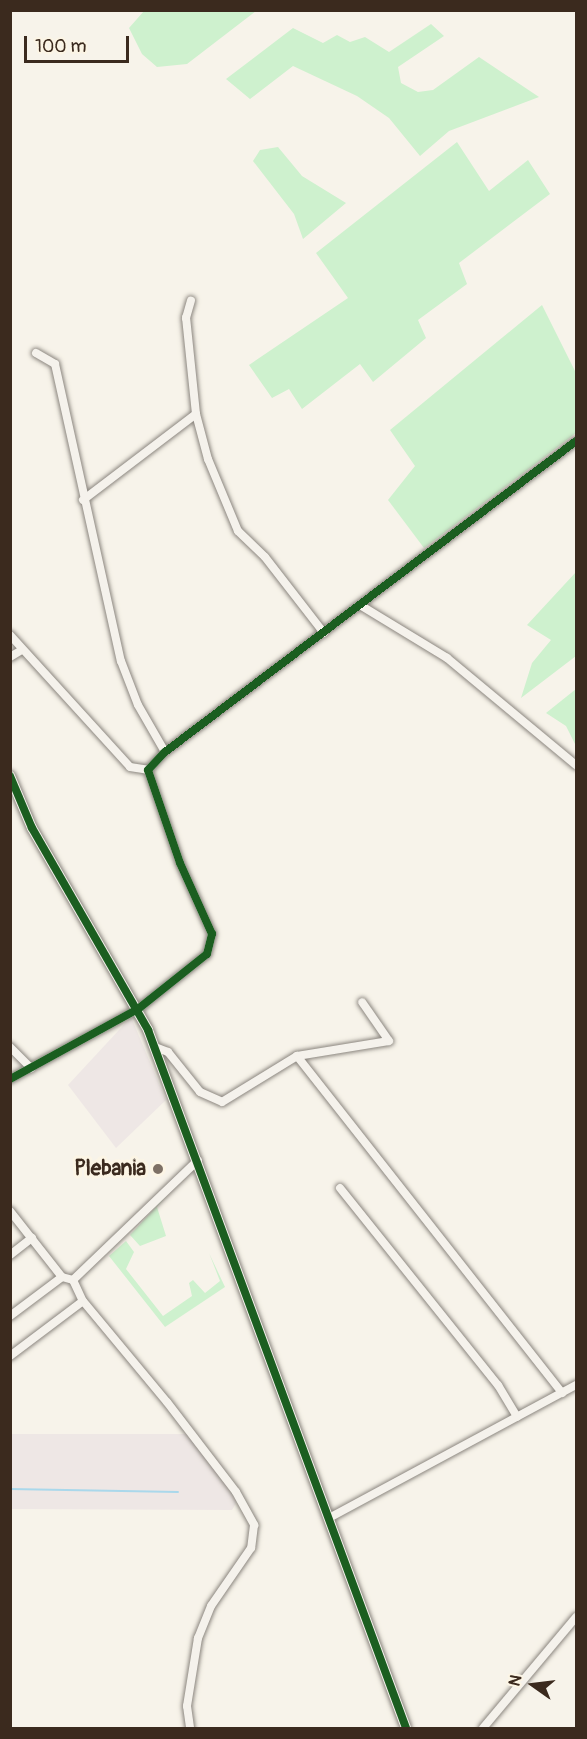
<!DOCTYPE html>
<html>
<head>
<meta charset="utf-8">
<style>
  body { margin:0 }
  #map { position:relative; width:587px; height:1739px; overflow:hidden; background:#f7f3ea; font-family:Pangolin,sans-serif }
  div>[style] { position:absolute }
  .built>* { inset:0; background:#eee7e5 }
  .green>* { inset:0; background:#cef1ce }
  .stream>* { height:2px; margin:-1px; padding:0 1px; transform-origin:1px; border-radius:1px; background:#aad8eb }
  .roads { filter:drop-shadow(0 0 2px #8b867f) drop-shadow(0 0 2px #8b867f) }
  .minor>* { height:8px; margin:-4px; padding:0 4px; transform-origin:4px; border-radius:4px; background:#f5f2ec }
  .tertiary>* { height:10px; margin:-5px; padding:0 5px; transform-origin:5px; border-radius:5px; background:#f5f2ec }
  .cycleway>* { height:8px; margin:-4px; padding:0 4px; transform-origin:4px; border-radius:4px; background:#1b5e20 }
  .dots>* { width:16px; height:16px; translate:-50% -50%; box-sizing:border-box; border:3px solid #fcf5e5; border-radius:50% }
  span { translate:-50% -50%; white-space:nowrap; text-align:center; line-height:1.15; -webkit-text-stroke:6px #fcf5e5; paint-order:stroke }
  .poi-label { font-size:21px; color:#3b2a1e; font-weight:700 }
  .right { translate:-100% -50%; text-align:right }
  .frame { position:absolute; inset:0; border:12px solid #3b2a1e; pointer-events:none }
  .north { position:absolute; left:503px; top:1655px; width:60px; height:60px; -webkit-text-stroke:4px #fcf5e5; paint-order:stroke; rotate:284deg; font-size:16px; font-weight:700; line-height:24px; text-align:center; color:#3b2a1e }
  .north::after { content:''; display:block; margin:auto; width:21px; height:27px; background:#3b2a1e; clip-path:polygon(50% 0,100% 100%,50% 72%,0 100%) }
  .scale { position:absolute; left:24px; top:36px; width:105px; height:27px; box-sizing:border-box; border:3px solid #3b2a1e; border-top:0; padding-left:8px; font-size:18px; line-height:21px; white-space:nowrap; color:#3b2a1e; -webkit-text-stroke:4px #fcf5e5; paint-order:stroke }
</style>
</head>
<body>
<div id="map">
  <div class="built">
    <div style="clip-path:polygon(131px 1017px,166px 1100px,116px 1148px,68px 1085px)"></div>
    <div style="clip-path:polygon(10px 1434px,187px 1434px,238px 1500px,232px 1510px,11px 1509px)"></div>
  </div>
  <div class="green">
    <div style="clip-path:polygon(144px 11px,144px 10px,256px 11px,187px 64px,157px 67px,142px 54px,129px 28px)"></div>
    <div style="clip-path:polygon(431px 24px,444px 36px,398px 67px,401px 83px,418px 92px,433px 90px,479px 57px,539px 97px,449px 131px,420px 156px,389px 118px,357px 96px,293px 66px,250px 99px,226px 79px,293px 28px,323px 43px,337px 35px,350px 42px,365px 37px,389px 52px)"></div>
    <div style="clip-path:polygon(457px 142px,489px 191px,528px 160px,550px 194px,459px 263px,467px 284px,418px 320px,426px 338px,373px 382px,360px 364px,302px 409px,289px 389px,272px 398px,249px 365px,348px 298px,316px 253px)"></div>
    <div style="clip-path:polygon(278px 147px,302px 176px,346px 203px,303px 239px,294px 214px,253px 161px,260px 150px)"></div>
    <div style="clip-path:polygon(542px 305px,576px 373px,576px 433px,424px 548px,388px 500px,415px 466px,390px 430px)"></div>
    <div style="clip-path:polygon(576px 572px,576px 656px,521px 698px,532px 663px,551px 640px,527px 625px)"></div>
    <div style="clip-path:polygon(576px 689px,576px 746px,566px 726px,546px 713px)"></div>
    <div style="clip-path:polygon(168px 1194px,157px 1207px,166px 1236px,140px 1246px,130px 1235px)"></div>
    <div style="clip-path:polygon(126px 1241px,134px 1252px,126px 1269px,163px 1316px,192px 1296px,189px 1283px,193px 1280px,205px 1293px,220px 1281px,209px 1253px,225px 1287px,165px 1327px,109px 1256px)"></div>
  </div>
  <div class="stream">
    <div style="left:10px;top:1489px;width:168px;rotate:1deg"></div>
  </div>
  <div class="roads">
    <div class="minor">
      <div style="left:36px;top:353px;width:22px;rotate:30deg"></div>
      <div style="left:55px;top:364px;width:304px;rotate:77.5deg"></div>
      <div style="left:121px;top:661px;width:47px;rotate:68.9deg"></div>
      <div style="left:138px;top:705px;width:54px;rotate:60.1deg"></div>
      <div style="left:196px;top:414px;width:47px;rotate:75.1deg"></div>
      <div style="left:208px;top:459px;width:78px;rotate:67.4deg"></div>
      <div style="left:238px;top:531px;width:37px;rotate:44deg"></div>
      <div style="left:265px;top:557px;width:96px;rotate:52.2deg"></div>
      <div style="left:83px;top:500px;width:142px;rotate:-37.3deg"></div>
      <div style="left:196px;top:414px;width:97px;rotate:-95.9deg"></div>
      <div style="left:186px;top:318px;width:18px;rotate:-74deg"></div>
      <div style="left:360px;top:605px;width:102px;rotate:31.3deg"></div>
      <div style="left:447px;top:658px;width:168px;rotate:39.7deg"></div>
      <div style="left:10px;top:635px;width:178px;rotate:47.7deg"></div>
      <div style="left:130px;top:767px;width:18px;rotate:9deg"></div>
      <div style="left:10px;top:657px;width:12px;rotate:-31deg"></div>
      <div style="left:10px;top:1047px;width:30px;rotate:45deg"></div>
      <div style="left:155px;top:1047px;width:14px;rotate:21deg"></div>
      <div style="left:168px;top:1052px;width:51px;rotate:51.3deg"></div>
      <div style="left:200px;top:1092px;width:24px;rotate:24deg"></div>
      <div style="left:222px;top:1102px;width:88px;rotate:-31.5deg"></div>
      <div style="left:297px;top:1056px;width:93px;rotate:-9.3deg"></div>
      <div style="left:389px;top:1041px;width:47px;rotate:-124.7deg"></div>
      <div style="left:297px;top:1056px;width:429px;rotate:51.8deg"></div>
      <div style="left:10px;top:1079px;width:146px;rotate:-28.7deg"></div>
      <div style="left:138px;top:1009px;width:88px;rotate:-38.6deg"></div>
      <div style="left:207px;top:954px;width:21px;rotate:-76deg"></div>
      <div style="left:212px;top:934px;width:78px;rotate:-114.3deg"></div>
      <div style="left:180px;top:863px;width:98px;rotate:-109deg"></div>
      <div style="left:148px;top:770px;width:25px;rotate:-47deg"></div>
      <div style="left:165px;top:752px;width:515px;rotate:-37.11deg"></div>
      <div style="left:340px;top:1188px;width:253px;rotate:51.3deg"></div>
      <div style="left:498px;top:1385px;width:37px;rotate:59deg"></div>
      <div style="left:10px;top:1211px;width:84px;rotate:51.8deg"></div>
      <div style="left:62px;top:1277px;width:11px;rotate:15deg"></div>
      <div style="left:73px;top:1280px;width:23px;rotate:65deg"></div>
      <div style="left:83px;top:1301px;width:131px;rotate:50.3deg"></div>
      <div style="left:167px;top:1402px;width:113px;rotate:52.5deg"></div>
      <div style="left:236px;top:1492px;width:38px;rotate:61deg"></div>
      <div style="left:254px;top:1525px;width:23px;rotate:97deg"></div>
      <div style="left:251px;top:1548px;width:70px;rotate:124.6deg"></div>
      <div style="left:211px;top:1606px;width:35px;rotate:112deg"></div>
      <div style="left:198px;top:1638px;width:69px;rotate:99.2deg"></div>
      <div style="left:187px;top:1706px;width:22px;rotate:82deg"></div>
      <div style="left:10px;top:1255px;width:28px;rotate:-38deg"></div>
      <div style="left:73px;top:1280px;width:173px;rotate:-43.8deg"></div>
      <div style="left:10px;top:1316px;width:65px;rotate:-36.9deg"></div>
      <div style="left:10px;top:1356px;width:91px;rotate:-37deg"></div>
      <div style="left:329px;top:1518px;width:281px;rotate:-28.3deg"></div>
      <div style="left:483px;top:1728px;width:145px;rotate:-50deg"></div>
    </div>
    <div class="tertiary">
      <div style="left:10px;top:776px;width:56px;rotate:67.1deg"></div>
      <div style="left:32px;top:828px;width:233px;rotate:60.1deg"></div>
      <div style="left:148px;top:1030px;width:744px;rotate:69.71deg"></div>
    </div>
  </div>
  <div class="cycleway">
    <div style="left:10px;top:776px;width:56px;rotate:67.1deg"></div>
    <div style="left:32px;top:828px;width:233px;rotate:60.1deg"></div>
    <div style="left:148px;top:1030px;width:744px;rotate:69.71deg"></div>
    <div style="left:10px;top:1079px;width:146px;rotate:-28.7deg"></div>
    <div style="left:138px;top:1009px;width:88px;rotate:-38.6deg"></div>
    <div style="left:207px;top:954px;width:21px;rotate:-76deg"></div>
    <div style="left:212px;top:934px;width:78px;rotate:-114.3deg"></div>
    <div style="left:180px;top:863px;width:98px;rotate:-109deg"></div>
    <div style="left:148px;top:770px;width:25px;rotate:-47deg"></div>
    <div style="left:165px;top:752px;width:515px;rotate:-37.11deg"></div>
  </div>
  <div class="dots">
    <div style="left:158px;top:1169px;background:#7d7065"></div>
  </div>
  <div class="poi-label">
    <span class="right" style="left:146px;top:1169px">Plebania</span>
  </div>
  <div class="frame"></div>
  <div class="north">N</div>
  <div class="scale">100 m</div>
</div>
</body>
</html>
